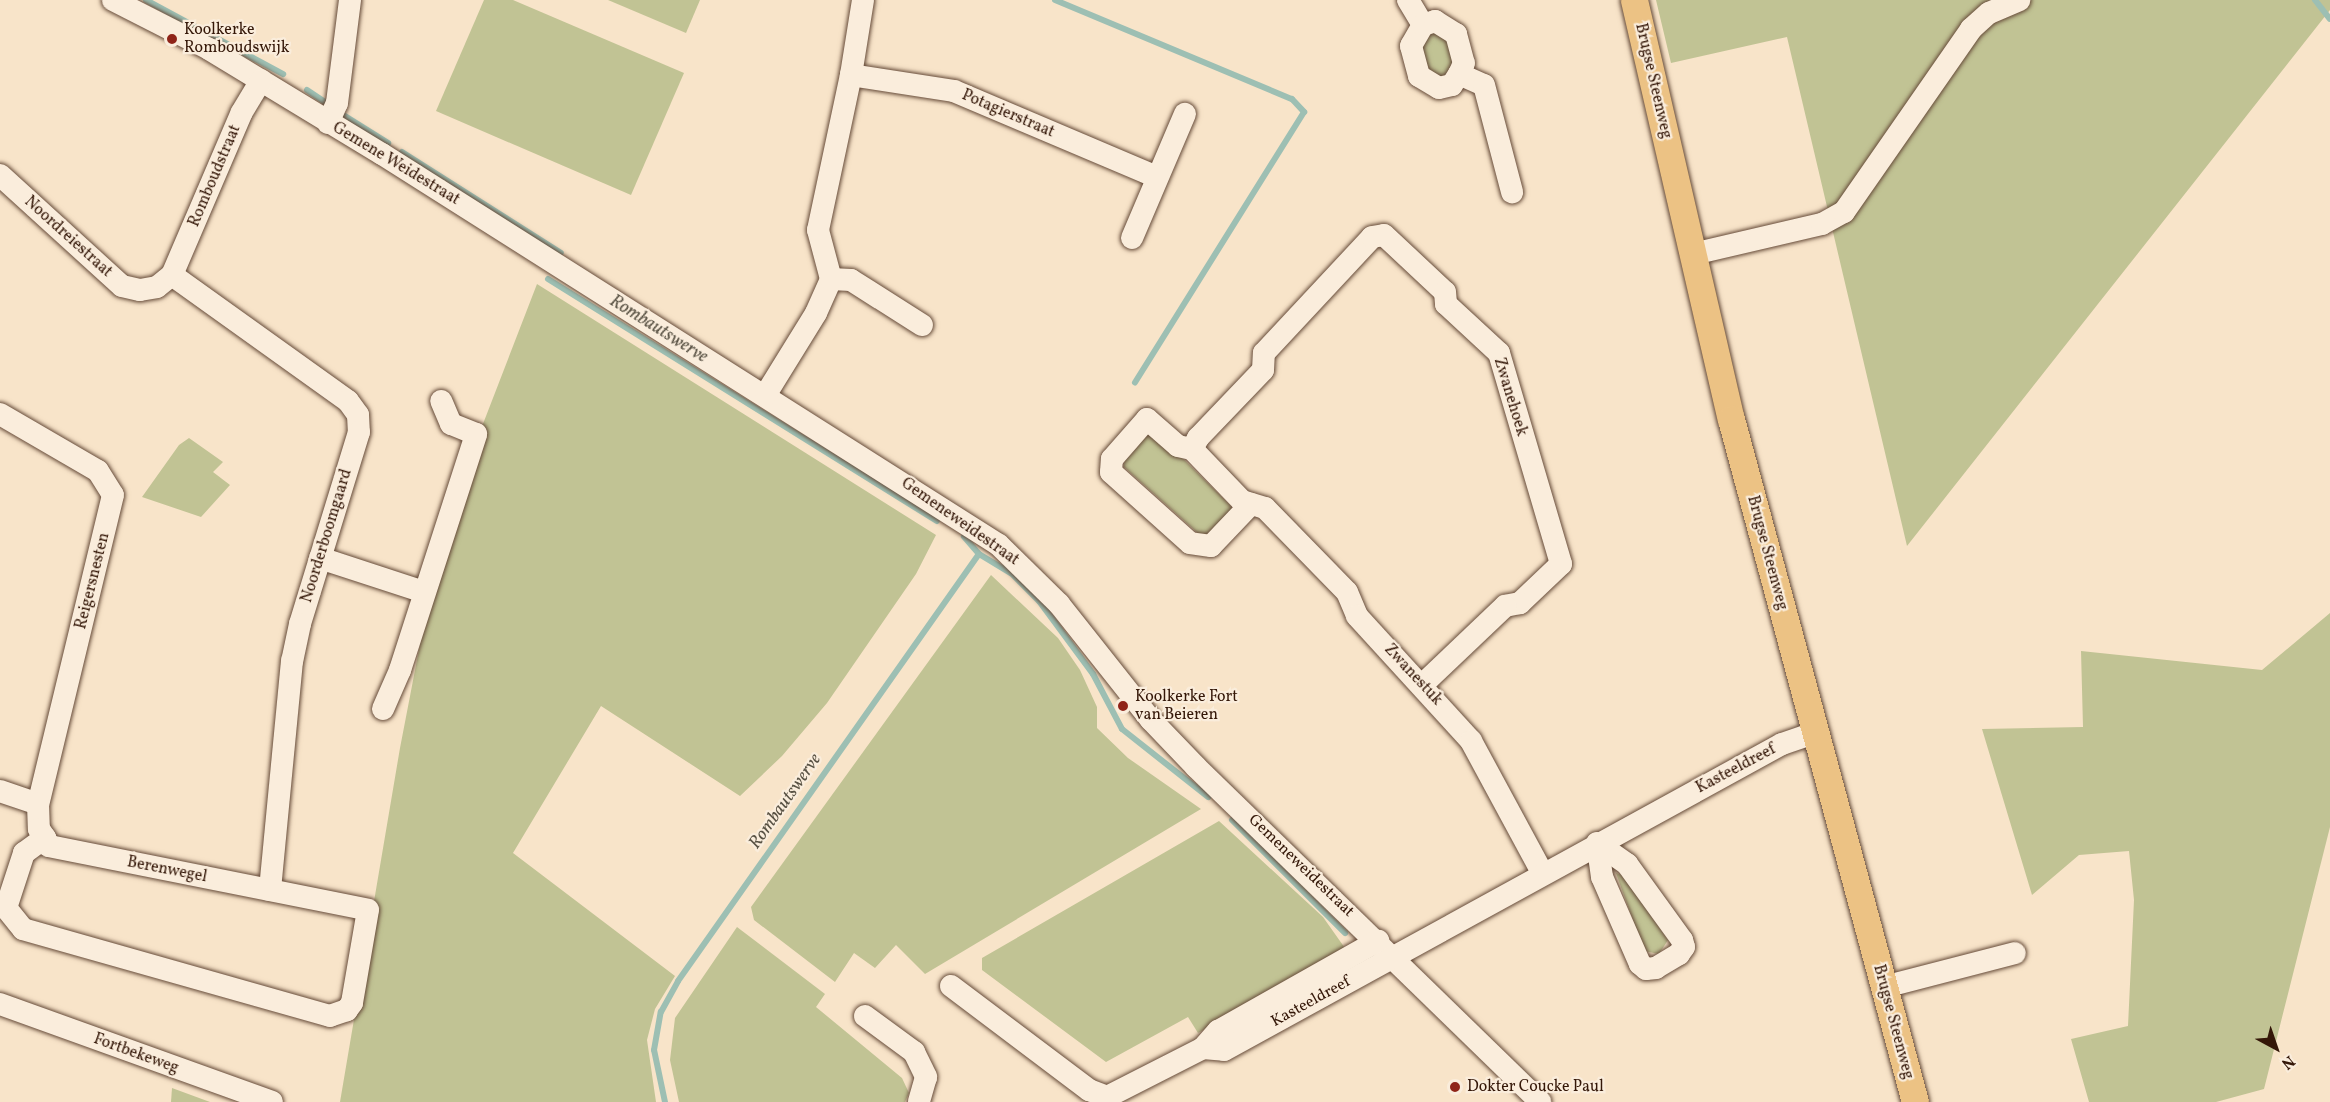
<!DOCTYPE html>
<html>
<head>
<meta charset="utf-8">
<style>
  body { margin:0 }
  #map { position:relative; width:2330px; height:1102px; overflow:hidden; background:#f8e4c9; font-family:Vollkorn,serif }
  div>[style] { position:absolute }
  .green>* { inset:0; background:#c1c394 }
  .stream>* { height:6px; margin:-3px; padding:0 3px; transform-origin:3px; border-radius:3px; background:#9dbfb3 }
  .roads { filter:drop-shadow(0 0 2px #654a38) drop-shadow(0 0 2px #654a38) }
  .minor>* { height:22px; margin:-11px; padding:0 11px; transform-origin:11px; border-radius:11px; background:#faeddc }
  .major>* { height:27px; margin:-13.5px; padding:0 13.5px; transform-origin:13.5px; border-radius:13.5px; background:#ecc284 }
  .dots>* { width:16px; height:16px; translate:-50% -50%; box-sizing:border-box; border:3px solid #faeddc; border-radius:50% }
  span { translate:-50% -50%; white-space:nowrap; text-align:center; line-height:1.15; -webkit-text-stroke:4.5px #faeddc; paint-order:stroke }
  .poi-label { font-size:16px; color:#341708 }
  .left { translate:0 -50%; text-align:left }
  .street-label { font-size:16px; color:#341708 }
  .water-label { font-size:18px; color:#595244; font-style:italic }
  .north { position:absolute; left:2246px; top:1018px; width:60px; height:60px; -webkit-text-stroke:4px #faeddc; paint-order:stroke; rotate:140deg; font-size:16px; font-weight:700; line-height:24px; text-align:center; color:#341708 }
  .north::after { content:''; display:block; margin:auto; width:21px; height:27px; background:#341708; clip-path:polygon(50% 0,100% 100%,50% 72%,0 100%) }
</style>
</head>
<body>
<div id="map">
  <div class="green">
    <div style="clip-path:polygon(484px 0,513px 0,684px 73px,631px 195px,436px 111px)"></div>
    <div style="clip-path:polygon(608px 0,700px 0,686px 33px)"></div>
    <div style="clip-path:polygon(1656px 0,2330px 0,2330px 10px,1907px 546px,1787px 37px,1671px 63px)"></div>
    <div style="clip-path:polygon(1433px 31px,1449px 39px,1455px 62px,1442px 80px,1426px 70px,1419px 47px,1427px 33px)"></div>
    <div style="clip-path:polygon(537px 284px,936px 535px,916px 574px,827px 703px,782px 756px,740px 796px,601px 706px,513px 853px,675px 976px,655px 1009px,647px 1040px,656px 1102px,340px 1102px,400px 748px,442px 530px)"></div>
    <div style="clip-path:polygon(1150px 432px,1157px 433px,1230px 505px,1233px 514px,1210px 537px,1200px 535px,1124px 467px,1125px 453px)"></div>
    <div style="clip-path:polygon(189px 438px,223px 462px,213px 472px,230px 485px,201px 517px,142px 497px,179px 445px)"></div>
    <div style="clip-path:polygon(991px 575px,1058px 638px,1080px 670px,1097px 707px,1097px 728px,1128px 758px,1201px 809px,925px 974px,896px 945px,875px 968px,854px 953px,835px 982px,754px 920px,751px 907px)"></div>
    <div style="clip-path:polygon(2330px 613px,2330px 827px,2264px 1089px,2216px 1102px,2089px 1102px,2071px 1039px,2128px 1026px,2134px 900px,2129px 851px,2079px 855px,2032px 895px,1982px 729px,2083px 727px,2081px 651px,2262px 670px)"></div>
    <div style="clip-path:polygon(1219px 821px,1323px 917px,1347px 951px,1198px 1033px,1188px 1017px,1106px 1062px,982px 970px,982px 958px)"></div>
    <div style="clip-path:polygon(1616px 873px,1622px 875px,1668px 940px,1659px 954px,1644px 951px)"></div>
    <div style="clip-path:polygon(737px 927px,825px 994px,816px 1007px,902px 1078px,909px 1093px,905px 1102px,679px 1102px,670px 1060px,675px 1018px)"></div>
    <div style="clip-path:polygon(172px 1088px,210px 1102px,171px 1102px)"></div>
  </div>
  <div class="stream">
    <div style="left:146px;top:0;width:156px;rotate:28.4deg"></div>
    <div style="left:1055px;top:0;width:257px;rotate:22.7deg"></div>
    <div style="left:1292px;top:99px;width:18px;rotate:47deg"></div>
    <div style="left:1304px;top:112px;width:319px;rotate:122deg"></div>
    <div style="left:2315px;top:0;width:24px;rotate:52deg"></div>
    <div style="left:307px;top:90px;width:23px;rotate:34deg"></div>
    <div style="left:345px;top:116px;width:51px;rotate:32.1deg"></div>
    <div style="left:402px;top:152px;width:188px;rotate:32.4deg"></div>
    <div style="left:548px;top:279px;width:458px;rotate:31.9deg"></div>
    <div style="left:979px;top:554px;width:37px;rotate:31deg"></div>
    <div style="left:1011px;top:573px;width:40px;rotate:45deg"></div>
    <div style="left:1039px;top:601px;width:91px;rotate:53.5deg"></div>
    <div style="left:1093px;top:674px;width:62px;rotate:62.2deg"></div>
    <div style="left:1122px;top:729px;width:110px;rotate:38.3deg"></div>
    <div style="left:1232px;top:820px;width:160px;rotate:45deg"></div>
    <div style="left:665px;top:1102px;width:53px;rotate:-101.9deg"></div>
    <div style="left:654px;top:1050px;width:39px;rotate:-80deg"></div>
    <div style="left:661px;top:1012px;width:35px;rotate:-61deg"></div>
    <div style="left:678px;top:981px;width:522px;rotate:-54.82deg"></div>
    <div style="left:979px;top:554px;width:23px;rotate:-131deg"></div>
  </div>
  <div class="roads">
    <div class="minor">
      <div style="left:113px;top:0;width:108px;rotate:27deg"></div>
      <div style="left:209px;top:49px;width:202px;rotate:31.3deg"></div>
      <div style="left:382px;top:154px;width:730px;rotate:32.36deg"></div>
      <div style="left:999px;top:545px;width:84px;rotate:44.5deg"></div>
      <div style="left:1059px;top:604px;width:148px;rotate:51.6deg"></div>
      <div style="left:1151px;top:720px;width:65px;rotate:46.2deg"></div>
      <div style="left:1196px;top:767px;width:480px;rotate:44.2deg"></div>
      <div style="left:1408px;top:0;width:29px;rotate:59deg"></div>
      <div style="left:1423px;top:25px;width:24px;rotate:120deg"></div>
      <div style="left:1411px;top:46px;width:31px;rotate:75deg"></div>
      <div style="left:1419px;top:76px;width:23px;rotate:31deg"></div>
      <div style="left:1439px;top:88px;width:13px;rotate:-13deg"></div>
      <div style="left:1452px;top:85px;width:13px;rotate:-58deg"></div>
      <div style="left:1459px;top:74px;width:27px;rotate:24deg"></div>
      <div style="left:1484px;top:85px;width:111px;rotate:75.3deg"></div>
      <div style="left:1423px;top:25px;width:13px;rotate:-18deg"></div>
      <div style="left:1435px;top:21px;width:25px;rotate:32deg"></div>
      <div style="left:1456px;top:34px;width:30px;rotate:75deg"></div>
      <div style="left:1464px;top:63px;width:12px;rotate:114deg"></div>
      <div style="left:851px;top:75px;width:104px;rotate:8.8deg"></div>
      <div style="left:954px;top:91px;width:220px;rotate:23deg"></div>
      <div style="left:328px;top:123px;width:22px;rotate:-66deg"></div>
      <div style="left:337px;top:103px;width:104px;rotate:-82.8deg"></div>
      <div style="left:0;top:175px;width:165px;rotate:42.3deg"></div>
      <div style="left:122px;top:286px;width:18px;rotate:13deg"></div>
      <div style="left:140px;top:290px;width:17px;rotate:-10deg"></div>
      <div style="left:157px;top:287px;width:19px;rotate:-39deg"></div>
      <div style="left:172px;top:275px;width:177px;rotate:-66.8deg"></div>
      <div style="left:242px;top:112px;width:37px;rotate:-59deg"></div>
      <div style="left:1132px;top:238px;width:135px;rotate:-66.9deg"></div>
      <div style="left:1693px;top:254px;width:132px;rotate:-13.1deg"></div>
      <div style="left:1822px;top:224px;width:25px;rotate:-29deg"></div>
      <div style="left:1844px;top:212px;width:223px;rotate:-55.2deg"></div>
      <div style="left:1971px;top:29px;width:24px;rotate:-42deg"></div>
      <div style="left:1989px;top:13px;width:33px;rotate:-23deg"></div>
      <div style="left:172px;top:275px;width:216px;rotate:35.6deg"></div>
      <div style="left:348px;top:401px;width:17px;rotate:54deg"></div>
      <div style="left:358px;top:415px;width:17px;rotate:87deg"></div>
      <div style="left:359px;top:432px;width:201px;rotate:107.1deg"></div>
      <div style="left:300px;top:624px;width:38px;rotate:102deg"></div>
      <div style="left:292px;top:661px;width:230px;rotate:95.5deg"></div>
      <div style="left:831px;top:279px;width:20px;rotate:3deg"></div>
      <div style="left:851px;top:280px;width:84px;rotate:32.4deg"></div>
      <div style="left:766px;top:394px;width:95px;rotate:-58.3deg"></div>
      <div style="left:816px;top:313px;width:37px;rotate:-66deg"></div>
      <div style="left:831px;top:279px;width:51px;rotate:-104.9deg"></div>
      <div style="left:818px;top:230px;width:158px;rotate:-78deg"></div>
      <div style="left:851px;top:75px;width:76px;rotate:-80.9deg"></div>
      <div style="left:0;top:414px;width:113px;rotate:30.2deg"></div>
      <div style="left:98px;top:471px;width:28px;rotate:58deg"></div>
      <div style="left:113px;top:495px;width:318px;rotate:103.6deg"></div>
      <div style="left:1192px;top:449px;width:13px;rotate:-61deg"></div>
      <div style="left:1198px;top:438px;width:94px;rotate:-46.3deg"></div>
      <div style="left:1263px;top:370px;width:17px;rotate:-87deg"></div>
      <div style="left:1264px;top:353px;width:158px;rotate:-47deg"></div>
      <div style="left:1372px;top:237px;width:12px;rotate:-9deg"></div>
      <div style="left:1384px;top:235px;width:83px;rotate:43.1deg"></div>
      <div style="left:1445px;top:292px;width:12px;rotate:85deg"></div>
      <div style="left:1446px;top:304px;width:72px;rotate:42.8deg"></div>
      <div style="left:1499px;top:353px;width:220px;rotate:73.6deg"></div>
      <div style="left:1561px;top:564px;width:57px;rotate:136.4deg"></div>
      <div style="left:1520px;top:603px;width:15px;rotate:169deg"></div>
      <div style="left:1505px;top:606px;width:115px;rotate:136.4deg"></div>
      <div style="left:1251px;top:504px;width:58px;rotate:133.6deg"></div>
      <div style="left:1211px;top:546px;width:21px;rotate:-172deg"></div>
      <div style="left:1190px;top:543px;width:106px;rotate:-138.1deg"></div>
      <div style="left:1111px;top:472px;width:13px;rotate:-86deg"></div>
      <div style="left:1112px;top:459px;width:53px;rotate:-48.8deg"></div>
      <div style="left:1147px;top:419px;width:41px;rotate:41.1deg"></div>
      <div style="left:1178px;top:446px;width:14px;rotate:12deg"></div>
      <div style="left:1192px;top:449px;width:72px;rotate:46.1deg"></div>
      <div style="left:1242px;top:501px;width:24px;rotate:17deg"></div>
      <div style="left:1265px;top:508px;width:117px;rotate:45.7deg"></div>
      <div style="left:1347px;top:592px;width:26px;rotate:67deg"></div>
      <div style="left:1357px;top:616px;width:169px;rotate:47.6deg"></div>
      <div style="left:1471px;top:741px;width:151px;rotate:61.6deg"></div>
      <div style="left:320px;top:558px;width:109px;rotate:18.1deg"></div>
      <div style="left:383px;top:709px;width:43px;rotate:-66.4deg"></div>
      <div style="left:400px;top:670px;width:248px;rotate:-72.1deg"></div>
      <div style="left:476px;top:434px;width:27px;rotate:-158deg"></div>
      <div style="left:451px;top:424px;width:25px;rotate:-113deg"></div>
      <div style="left:0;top:791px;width:40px;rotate:18.9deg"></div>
      <div style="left:38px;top:804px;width:25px;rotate:88deg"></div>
      <div style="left:39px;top:829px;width:11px;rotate:56deg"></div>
      <div style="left:45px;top:838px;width:9px;rotate:63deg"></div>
      <div style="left:49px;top:846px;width:325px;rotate:11.3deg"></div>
      <div style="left:368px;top:910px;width:94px;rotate:99.8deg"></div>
      <div style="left:352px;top:1003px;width:9px;rotate:126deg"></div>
      <div style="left:347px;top:1010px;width:18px;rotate:161deg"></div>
      <div style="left:330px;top:1016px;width:319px;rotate:-164.2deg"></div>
      <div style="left:23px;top:929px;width:27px;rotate:-129deg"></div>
      <div style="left:6px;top:908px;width:58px;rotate:-71.9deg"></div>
      <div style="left:24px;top:853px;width:26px;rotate:-36deg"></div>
      <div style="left:1597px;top:843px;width:37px;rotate:35deg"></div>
      <div style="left:1627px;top:864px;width:94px;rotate:54.1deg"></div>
      <div style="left:1682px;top:940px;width:7px;rotate:74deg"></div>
      <div style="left:1684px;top:947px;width:9px;rotate:126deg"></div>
      <div style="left:1679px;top:954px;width:27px;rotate:149deg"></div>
      <div style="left:1656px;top:968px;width:10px;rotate:174deg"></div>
      <div style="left:1646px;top:969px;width:8px;rotate:-140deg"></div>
      <div style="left:1640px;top:964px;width:95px;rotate:-113.6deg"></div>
      <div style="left:1602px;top:877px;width:34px;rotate:-98deg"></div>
      <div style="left:951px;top:986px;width:173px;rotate:37deg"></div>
      <div style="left:1089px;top:1090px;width:19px;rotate:21deg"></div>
      <div style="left:1107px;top:1097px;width:108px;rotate:-27deg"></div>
      <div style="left:1203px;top:1048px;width:23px;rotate:-49deg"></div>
      <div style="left:1218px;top:1031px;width:184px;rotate:-29.4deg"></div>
      <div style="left:1884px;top:987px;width:135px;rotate:-14.5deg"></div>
      <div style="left:0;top:1004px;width:289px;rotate:19.8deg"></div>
      <div style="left:865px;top:1016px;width:61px;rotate:36.3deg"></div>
      <div style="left:914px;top:1052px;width:28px;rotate:64deg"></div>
      <div style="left:926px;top:1077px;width:26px;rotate:106deg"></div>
      <div style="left:1203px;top:1048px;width:21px;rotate:5deg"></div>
      <div style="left:1224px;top:1050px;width:636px;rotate:-28.74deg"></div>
      <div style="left:1782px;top:744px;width:34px;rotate:-19deg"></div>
    </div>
    <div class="major">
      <div style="left:1634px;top:0;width:430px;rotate:77deg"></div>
      <div style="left:1731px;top:419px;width:707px;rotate:74.92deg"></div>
    </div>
  </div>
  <div class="dots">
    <div style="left:172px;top:39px;background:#8f2418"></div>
    <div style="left:1123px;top:706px;background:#8f2418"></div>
    <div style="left:1455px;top:1087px;background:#8f2418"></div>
  </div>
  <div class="poi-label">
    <span class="left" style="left:184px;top:39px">Koolkerke<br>Romboudswijk</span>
    <span class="left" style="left:1135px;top:706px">Koolkerke Fort<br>van Beieren</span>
    <span class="left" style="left:1467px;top:1087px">Dokter Coucke Paul</span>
  </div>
  <div class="street-label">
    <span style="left:1653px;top:81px;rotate:77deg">Brugse Steenweg</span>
    <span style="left:1008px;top:114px;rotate:23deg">Potagierstraat</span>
    <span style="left:396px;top:164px;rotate:31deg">Gemene Weidestraat</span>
    <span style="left:215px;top:176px;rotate:-67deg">Romboudstraat</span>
    <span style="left:68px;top:237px;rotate:42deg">Noordreiestraat</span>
    <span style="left:1510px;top:397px;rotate:73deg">Zwanehoek</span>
    <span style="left:960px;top:522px;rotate:35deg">Gemeneweidestraat</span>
    <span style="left:327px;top:536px;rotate:-73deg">Noorderboomgaard</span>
    <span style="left:1767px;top:553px;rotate:75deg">Brugse Steenweg</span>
    <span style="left:93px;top:581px;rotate:-76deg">Reigersnesten</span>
    <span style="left:1413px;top:675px;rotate:47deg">Zwanestuk</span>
    <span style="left:1736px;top:769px;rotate:-28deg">Kasteeldreef</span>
    <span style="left:1301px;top:866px;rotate:44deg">Gemeneweidestraat</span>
    <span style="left:167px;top:870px;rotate:11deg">Berenwegel</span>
    <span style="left:1311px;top:1002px;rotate:-29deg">Kasteeldreef</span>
    <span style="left:1893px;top:1022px;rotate:75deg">Brugse Steenweg</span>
    <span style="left:136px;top:1054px;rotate:20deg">Fortbekeweg</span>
  </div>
  <div class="water-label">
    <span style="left:658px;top:330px;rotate:32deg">Rombautswerve</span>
    <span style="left:786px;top:802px;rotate:-55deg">Rombautswerve</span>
  </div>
  <div class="north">N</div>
</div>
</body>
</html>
